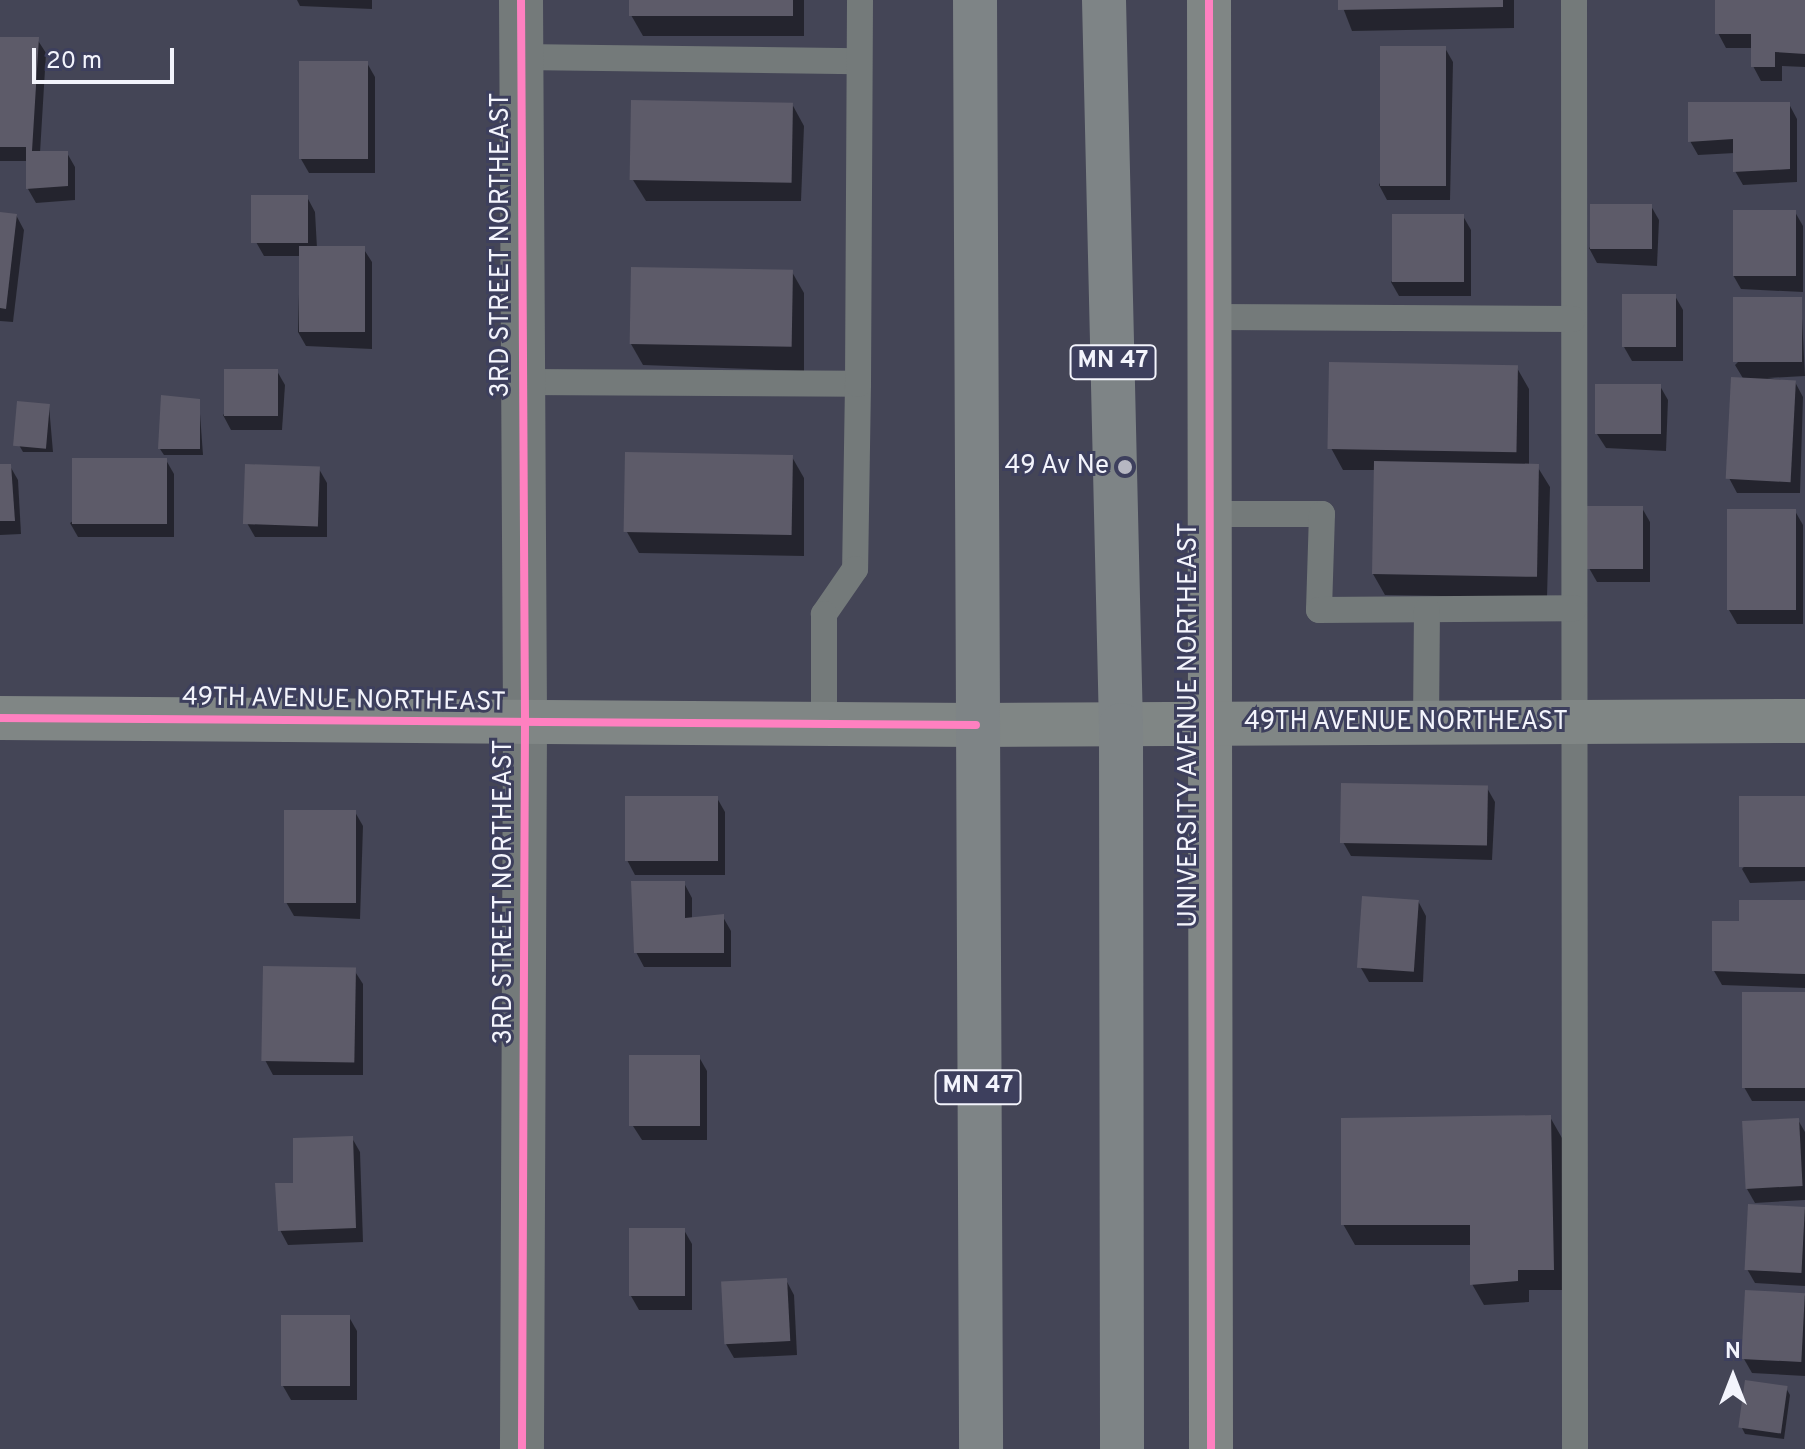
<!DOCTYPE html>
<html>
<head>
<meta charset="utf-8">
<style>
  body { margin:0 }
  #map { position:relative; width:1805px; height:1449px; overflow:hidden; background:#444556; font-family:Overpass,sans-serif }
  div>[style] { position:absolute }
  .shadow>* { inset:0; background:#0007 }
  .building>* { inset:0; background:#5d5b69; transform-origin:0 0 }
  .lane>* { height:26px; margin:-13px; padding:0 13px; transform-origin:13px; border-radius:13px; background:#747a7a }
  .street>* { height:44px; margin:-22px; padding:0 22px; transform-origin:22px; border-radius:22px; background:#747a7a }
  .secondary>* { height:44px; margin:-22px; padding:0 22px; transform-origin:22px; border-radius:22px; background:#808685 }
  .primary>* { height:44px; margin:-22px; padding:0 22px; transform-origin:22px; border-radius:22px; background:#7e8486 }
  .cycleway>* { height:8px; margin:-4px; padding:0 4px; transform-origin:4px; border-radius:4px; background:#ff80c0 }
  .dots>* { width:22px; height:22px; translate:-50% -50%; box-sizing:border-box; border:4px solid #3d3f5d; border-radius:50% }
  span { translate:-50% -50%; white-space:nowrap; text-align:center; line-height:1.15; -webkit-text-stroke:6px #3d3f5d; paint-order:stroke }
  .shield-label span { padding:2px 6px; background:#3d3f5d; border:2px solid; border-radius:6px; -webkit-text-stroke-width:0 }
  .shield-label { font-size:24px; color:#f3f4fc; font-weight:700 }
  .street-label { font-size:26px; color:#f3f4fc }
  .poi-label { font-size:26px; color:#f3f4fc }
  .right { translate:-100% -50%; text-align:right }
  .north { position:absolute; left:1693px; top:1337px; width:80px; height:80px; -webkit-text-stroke:6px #3d3f5d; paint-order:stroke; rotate:0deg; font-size:22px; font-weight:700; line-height:32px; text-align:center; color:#f3f4fc }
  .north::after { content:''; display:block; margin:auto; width:28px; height:36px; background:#f3f4fc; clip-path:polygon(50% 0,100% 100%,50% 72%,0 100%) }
  .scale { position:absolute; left:32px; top:48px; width:142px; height:36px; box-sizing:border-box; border:4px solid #f3f4fc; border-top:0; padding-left:10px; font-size:24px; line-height:28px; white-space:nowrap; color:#f3f4fc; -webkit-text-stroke:6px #3d3f5d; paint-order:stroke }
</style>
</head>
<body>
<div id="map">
  <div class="shadow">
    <div style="clip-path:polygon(297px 0,372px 0,372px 9px,300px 6px)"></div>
    <div style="clip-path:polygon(631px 0,804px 0,804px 36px,643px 36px,631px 15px)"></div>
    <div style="clip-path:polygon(1340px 0,1514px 0,1514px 28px,1352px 31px)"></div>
    <div style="clip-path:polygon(1718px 0,1805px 0,1805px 67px,1782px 66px,1782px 81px,1761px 81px,1753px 66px,1753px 48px,1726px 48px,1718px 33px)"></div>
    <div style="clip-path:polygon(0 39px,37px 39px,46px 53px,40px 153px,67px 153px,75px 167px,75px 200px,36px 203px,28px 189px,28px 161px,0 161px)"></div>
    <div style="clip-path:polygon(1445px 48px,1453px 62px,1450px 200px,1387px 200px,1379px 185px)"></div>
    <div style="clip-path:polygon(367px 63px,375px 77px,375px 173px,309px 173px,301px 159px)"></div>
    <div style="clip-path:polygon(792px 104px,804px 126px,801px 201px,646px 201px,633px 180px)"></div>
    <div style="clip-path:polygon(1789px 104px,1797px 119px,1797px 182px,1743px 185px,1735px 171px,1735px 153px,1698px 155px,1690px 141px)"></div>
    <div style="clip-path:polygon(307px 197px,315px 212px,317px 248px,363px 248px,372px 262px,372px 349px,306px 346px,298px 332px,300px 256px,264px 256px,256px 242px)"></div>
    <div style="clip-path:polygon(1651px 206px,1659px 220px,1657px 266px,1597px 263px,1589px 248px)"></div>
    <div style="clip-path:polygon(1795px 212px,1803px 226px,1803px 292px,1741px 289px,1733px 275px)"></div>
    <div style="clip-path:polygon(0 214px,16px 215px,24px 230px,13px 322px,0 321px)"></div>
    <div style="clip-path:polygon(1463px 216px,1471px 230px,1471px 296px,1399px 296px,1391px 282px)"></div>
    <div style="clip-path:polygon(792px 272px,804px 293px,804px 371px,643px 365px,631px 344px)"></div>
    <div style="clip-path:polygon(1675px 296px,1683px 310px,1683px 361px,1632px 361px,1624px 347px)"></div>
    <div style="clip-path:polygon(1801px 299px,1805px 376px,1767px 378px,1795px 382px,1803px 397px,1800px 493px,1737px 493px,1729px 478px,1744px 380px,1735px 365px)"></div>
    <div style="clip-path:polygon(1517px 368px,1529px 389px,1529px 466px,1537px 466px,1550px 487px,1547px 598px,1385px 595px,1373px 574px,1376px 470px,1343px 470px,1331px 448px)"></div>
    <div style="clip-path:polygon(277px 371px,285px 385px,282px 430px,231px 430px,223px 415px)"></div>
    <div style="clip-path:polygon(1660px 386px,1668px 400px,1666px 451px,1606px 448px,1597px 434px)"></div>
    <div style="clip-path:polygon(199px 400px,203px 455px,164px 455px,160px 449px)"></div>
    <div style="clip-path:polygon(49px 406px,53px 452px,23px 452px,19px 445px)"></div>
    <div style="clip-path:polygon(792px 457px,804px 478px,804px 556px,639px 553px,627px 532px)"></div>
    <div style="clip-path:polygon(166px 460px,174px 474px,174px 537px,78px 537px,70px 523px)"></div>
    <div style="clip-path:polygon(0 466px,10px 466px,18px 480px,21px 534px,0 535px)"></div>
    <div style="clip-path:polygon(319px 469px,327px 483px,327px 537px,255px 537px,247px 523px)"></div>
    <div style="clip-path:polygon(1642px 508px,1650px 522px,1650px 582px,1597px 582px,1589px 568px)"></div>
    <div style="clip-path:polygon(1795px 511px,1803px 525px,1803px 624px,1737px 624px,1729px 610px)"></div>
    <div style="clip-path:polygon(1487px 788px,1495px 802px,1492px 860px,1351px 856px,1343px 842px)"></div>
    <div style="clip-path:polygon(717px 798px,725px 812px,725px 875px,635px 875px,627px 860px)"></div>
    <div style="clip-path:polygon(1805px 799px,1805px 881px,1750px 883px,1742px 869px)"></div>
    <div style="clip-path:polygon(355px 812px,363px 826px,360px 919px,294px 916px,286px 902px)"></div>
    <div style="clip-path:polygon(684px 883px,692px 898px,692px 919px,723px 917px,731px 931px,731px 967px,644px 967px,636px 952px)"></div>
    <div style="clip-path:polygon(1418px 901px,1426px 916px,1423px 982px,1369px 982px,1361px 968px)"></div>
    <div style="clip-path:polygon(1805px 902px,1805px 988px,1722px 985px,1714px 971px,1742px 923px)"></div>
    <div style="clip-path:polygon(354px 970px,363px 984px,363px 1075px,273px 1075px,265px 1060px)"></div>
    <div style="clip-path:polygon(1805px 994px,1805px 1101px,1752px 1101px,1744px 1087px)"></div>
    <div style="clip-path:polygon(699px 1057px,707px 1071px,707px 1140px,642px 1140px,633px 1126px)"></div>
    <div style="clip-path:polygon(1550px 1117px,1562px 1138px,1565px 1290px,1529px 1290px,1529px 1302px,1484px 1305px,1472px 1284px,1472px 1245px,1355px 1245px,1343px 1224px)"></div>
    <div style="clip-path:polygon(1798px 1120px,1805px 1132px,1805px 1200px,1755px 1203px,1747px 1189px)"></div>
    <div style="clip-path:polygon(352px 1138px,360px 1152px,363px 1242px,288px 1245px,280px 1230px,295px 1185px)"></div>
    <div style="clip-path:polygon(1805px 1209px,1805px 1286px,1755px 1283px,1747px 1269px)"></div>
    <div style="clip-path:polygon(684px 1230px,692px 1244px,692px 1310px,639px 1310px,631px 1296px)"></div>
    <div style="clip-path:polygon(786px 1280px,794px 1295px,797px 1355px,734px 1358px,726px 1344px)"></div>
    <div style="clip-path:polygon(1805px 1295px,1805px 1376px,1752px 1373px,1744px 1359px)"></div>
    <div style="clip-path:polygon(349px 1317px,357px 1331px,357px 1400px,291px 1400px,283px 1386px)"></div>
    <div style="clip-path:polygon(1786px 1388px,1790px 1395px,1784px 1439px,1745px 1434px,1742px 1428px)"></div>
  </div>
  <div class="building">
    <div style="left:629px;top:0;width:164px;height:16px"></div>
    <div style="clip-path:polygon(1338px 0,1503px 0,1503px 7px,1338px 10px)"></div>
    <div style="clip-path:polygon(1715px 0,1805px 0,1805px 54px,1775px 52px,1775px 67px,1751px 67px,1751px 34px,1715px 34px)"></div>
    <div style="clip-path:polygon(0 37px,39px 37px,32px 151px,68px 151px,68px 186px,26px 189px,26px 147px,0 147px)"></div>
    <div style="left:1380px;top:46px;width:66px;height:140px"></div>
    <div style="left:299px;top:61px;width:69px;height:98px"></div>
    <div style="left:631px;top:100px;width:162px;height:80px;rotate:1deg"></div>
    <div style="clip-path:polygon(1688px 102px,1790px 102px,1790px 169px,1733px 172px,1733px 139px,1688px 142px)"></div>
    <div style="left:251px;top:195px;width:57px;height:48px"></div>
    <div style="left:1590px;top:204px;width:62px;height:45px"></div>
    <div style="left:1733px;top:210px;width:63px;height:66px"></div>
    <div style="clip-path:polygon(0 212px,17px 214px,6px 309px,0 308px)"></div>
    <div style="left:1392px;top:214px;width:72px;height:68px"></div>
    <div style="left:299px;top:246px;width:66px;height:86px"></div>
    <div style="left:631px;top:267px;width:162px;height:77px;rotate:1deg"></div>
    <div style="left:1622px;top:294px;width:54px;height:53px"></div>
    <div style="left:1802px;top:297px;width:65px;height:69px;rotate:90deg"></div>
    <div style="left:1329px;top:362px;width:189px;height:87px;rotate:1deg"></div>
    <div style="left:224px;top:369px;width:54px;height:47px"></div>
    <div style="left:1731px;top:377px;width:65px;height:102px;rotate:3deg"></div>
    <div style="left:1595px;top:384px;width:66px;height:50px"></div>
    <div style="clip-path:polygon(161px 395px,200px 399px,200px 449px,158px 449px)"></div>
    <div style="left:17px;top:401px;width:33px;height:45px;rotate:5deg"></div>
    <div style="left:625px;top:452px;width:168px;height:80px;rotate:1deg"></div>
    <div style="left:72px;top:458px;width:95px;height:66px"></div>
    <div style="left:1374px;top:461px;width:165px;height:113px;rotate:1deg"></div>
    <div style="clip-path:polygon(0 464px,11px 464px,15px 521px,0 521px)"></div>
    <div style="left:245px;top:464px;width:75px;height:60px;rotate:2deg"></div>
    <div style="left:1587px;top:506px;width:56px;height:63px"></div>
    <div style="left:1727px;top:509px;width:69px;height:101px"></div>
    <div style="left:1341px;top:783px;width:147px;height:60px;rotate:1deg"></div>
    <div style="left:625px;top:796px;width:93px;height:65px"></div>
    <div style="left:1805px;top:796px;width:71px;height:66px;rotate:90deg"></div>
    <div style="left:284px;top:810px;width:72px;height:93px"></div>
    <div style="clip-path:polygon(631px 881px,685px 881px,685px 918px,724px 914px,724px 953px,634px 953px)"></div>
    <div style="left:1362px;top:896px;width:57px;height:72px;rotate:4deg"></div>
    <div style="clip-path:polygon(1739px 900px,1805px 900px,1805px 974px,1712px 971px,1712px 921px,1739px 921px)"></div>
    <div style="left:263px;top:966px;width:93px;height:95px;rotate:1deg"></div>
    <div style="left:1742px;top:992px;width:63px;height:96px"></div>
    <div style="left:629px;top:1055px;width:71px;height:71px"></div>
    <div style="clip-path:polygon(1551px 1115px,1554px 1270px,1518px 1270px,1518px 1281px,1470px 1285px,1470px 1225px,1341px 1225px,1341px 1118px)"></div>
    <div style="left:1799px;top:1118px;width:68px;height:57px;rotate:87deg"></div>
    <div style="clip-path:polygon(353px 1136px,356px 1228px,278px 1231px,275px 1183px,293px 1183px,293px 1138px)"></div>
    <div style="left:1748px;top:1204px;width:57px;height:66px;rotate:3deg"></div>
    <div style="left:629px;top:1228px;width:56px;height:68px"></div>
    <div style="left:787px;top:1278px;width:63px;height:66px;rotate:87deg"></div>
    <div style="left:1745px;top:1290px;width:60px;height:69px;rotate:3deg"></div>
    <div style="left:281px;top:1315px;width:69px;height:71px"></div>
    <div style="left:1745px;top:1380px;width:43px;height:48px;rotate:8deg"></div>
  </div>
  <div class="lane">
    <div style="left:1574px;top:0;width:1449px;rotate:89.96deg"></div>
    <div style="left:521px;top:57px;width:338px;rotate:0.7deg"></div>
    <div style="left:1209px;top:317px;width:364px;rotate:0.3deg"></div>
    <div style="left:523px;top:382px;width:335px;rotate:0.3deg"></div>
    <div style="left:858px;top:384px;width:185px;rotate:90.9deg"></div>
    <div style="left:855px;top:569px;width:55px;rotate:124.6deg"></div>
    <div style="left:824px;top:614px;width:110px;rotate:90deg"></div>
    <div style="left:858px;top:384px;width:384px;rotate:-89.7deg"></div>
    <div style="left:1210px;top:514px;width:112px"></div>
    <div style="left:1322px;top:514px;width:96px;rotate:91.8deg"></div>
    <div style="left:1319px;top:610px;width:255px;rotate:-0.4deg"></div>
    <div style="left:1426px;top:723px;width:113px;rotate:-89.5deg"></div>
  </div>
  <div class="street">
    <div style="left:521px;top:0;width:723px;rotate:89.68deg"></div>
    <div style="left:525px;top:723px;width:726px;rotate:90.24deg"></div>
  </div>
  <div class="secondary">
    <div style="left:1209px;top:0;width:1449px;rotate:89.92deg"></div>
    <div style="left:0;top:718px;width:976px;rotate:0.41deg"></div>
    <div style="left:976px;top:725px;width:829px;rotate:-0.28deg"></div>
  </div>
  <div class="primary">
    <div style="left:975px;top:0;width:1449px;rotate:89.76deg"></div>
    <div style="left:1104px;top:0;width:725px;rotate:88.66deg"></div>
    <div style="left:1121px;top:725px;width:724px;rotate:89.92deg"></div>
  </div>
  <div class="cycleway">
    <div style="left:521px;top:0;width:723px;rotate:89.68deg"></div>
    <div style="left:525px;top:723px;width:726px;rotate:90.24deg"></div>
    <div style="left:1209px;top:0;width:1449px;rotate:89.92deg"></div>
    <div style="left:0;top:718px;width:976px;rotate:0.41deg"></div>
  </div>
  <div class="dots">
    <div style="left:1125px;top:467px;background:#b6b7c2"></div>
  </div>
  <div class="shield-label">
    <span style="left:1113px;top:362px">MN 47</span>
    <span style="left:978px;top:1087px">MN 47</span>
  </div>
  <div class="street-label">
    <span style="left:502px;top:245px;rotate:-90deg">3RD STREET NORTHEAST</span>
    <span style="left:344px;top:701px;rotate:1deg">49TH AVENUE NORTHEAST</span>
    <span style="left:1406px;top:723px">49TH AVENUE NORTHEAST</span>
    <span style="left:1190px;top:725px;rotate:-90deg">UNIVERSITY AVENUE NORTHEAST</span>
    <span style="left:505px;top:892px;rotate:-90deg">3RD STREET NORTHEAST</span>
  </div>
  <div class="poi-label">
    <span class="right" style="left:1109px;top:467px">49 Av Ne</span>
  </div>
  <div class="north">N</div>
  <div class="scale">20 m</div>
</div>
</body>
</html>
